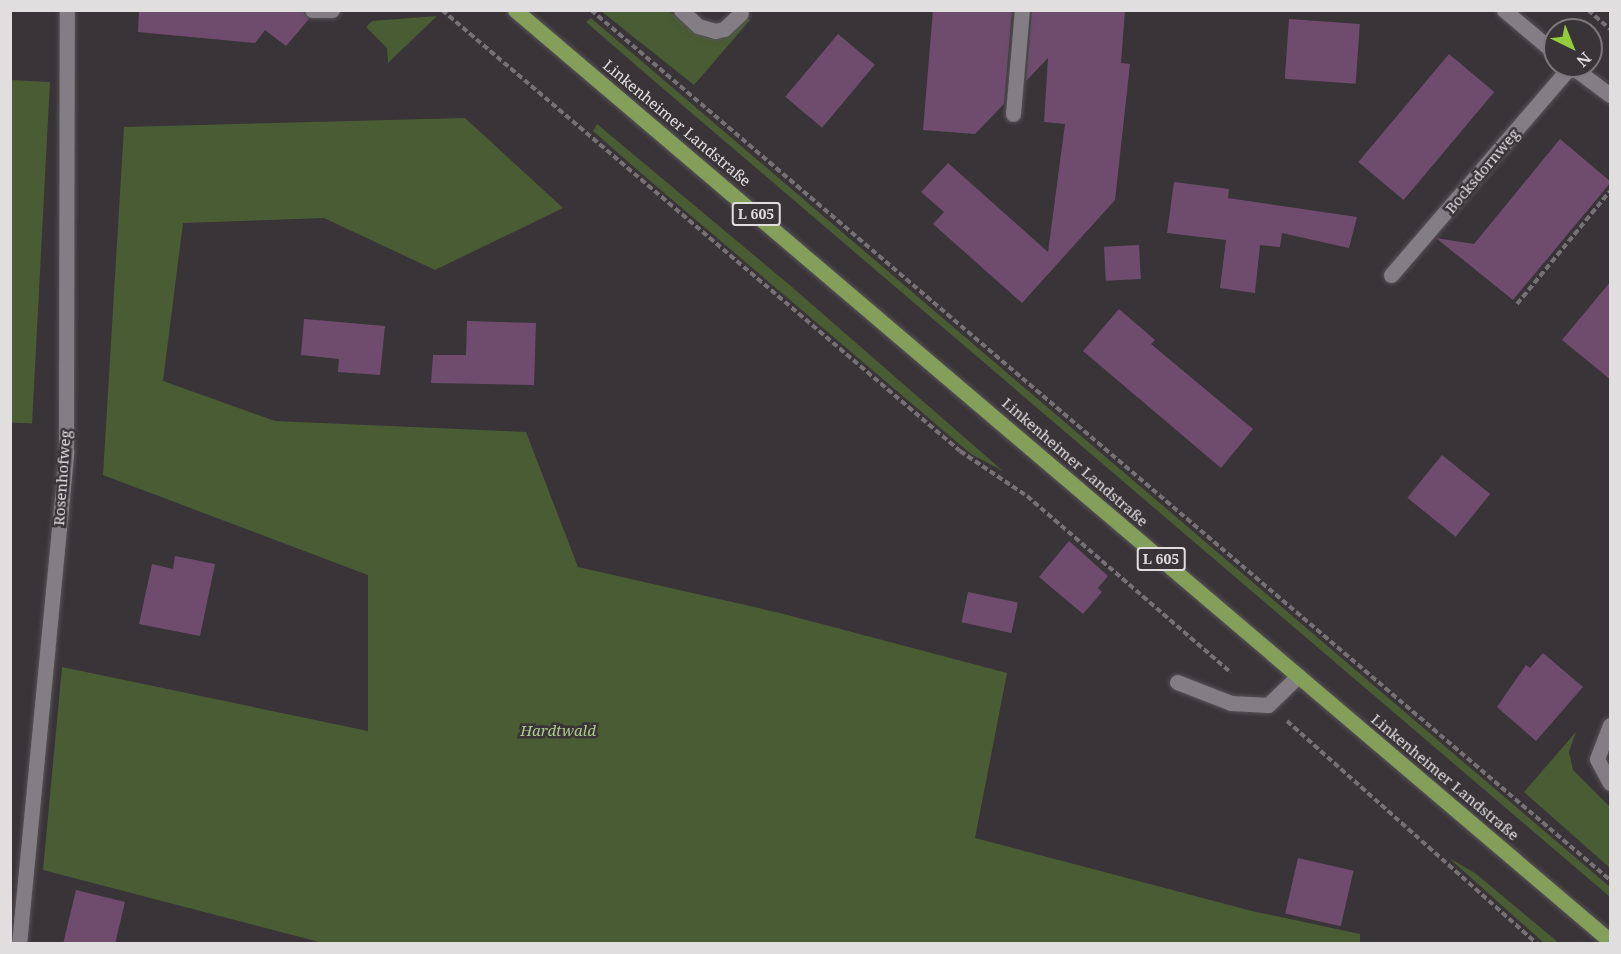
<!DOCTYPE html>
<html>
<head>
<meta charset="utf-8">
<style>
  body { margin:0 }
  #map { position:relative; width:1621px; height:954px; overflow:hidden; background:#393438; font-family:"Noto Serif",serif }
  div>[style] { position:absolute }
  .green>* { inset:0; background:#495c33; transform-origin:0 0 }
  .building>* { inset:0; background:#6f4c6e; transform-origin:0 0 }
  .path>* { height:4px; margin-top:-2px; transform-origin:0; background:repeating-linear-gradient(90deg,#757174 0 6px,transparent 0 9px) }
  .roads { filter:drop-shadow(0 0 2px #565256) drop-shadow(0 0 2px #565256) }
  .minor>* { height:15px; margin:-7.5px; padding:0 7.5px; transform-origin:7.5px; border-radius:7.5px; background:#837e83 }
  .major>* { height:15px; margin:-7.5px; padding:0 7.5px; transform-origin:7.5px; border-radius:7.5px; background:#849f5a }
  span { translate:-50% -50%; white-space:nowrap; text-align:center; line-height:1.15; -webkit-text-stroke:5px #393438; paint-order:stroke }
  .shield-label span { padding:2px 4px; background:#393438; border:2px solid; border-radius:4px; -webkit-text-stroke-width:0 }
  .shield-label { font-size:14px; color:#e1dee0; font-weight:700 }
  .street-label { font-size:15px; color:#e1dee0 }
  .park-label { font-size:15px; color:#accd87; font-style:italic }
  .frame { position:absolute; inset:0; border:12px solid #e1dee0; pointer-events:none }
  .north { position:absolute; left:1543px; top:18px; width:60px; height:60px; box-sizing:border-box; background:#393438; border:2px solid #7c787b; border-radius:50%; rotate:137deg; font-size:16px; font-weight:700; line-height:24px; text-align:center; color:#e1dee0 }
  .north::after { content:''; display:block; margin:auto; width:21px; height:27px; background:#93cc3d; clip-path:polygon(50% 0,100% 100%,50% 72%,0 100%) }
</style>
</head>
<body>
<div id="map">
  <div class="green">
    <div style="clip-path:polygon(601px 11px,669px 11px,706px 38px,720px 38px,746px 17px,750px 20px,694px 85px)"></div>
    <div style="clip-path:polygon(437px 16px,388px 63px,387px 48px,366px 27px,372px 21px)"></div>
    <div style="clip-path:polygon(591px 18px,1610px 887px,1610px 897px,653px 80px,586px 22px)"></div>
    <div style="left:11px;top:80px;width:39px;height:342px;rotate:3deg"></div>
    <div style="clip-path:polygon(465px 118px,563px 208px,435px 270px,324px 218px,183px 223px,163px 381px,275px 421px,526px 432px,578px 567px,780px 613px,1007px 673px,975px 838px,1252px 911px,1360px 934px,1360px 943px,323px 943px,43px 870px,62px 667px,368px 731px,368px 575px,103px 475px,124px 127px)"></div>
    <div style="clip-path:polygon(597px 124px,792px 287px,1003px 471px,971px 454px,649px 180px,593px 131px)"></div>
    <div style="clip-path:polygon(1576px 732px,1569px 752px,1573px 770px,1610px 807px,1610px 868px,1524px 792px)"></div>
    <div style="clip-path:polygon(1449px 858px,1475px 873px,1559px 943px,1544px 943px)"></div>
  </div>
  <div class="building">
    <div style="clip-path:polygon(139px 10px,302px 10px,309px 19px,286px 46px,265px 30px,255px 43px,138px 32px)"></div>
    <div style="clip-path:polygon(933px 10px,1012px 10px,1004px 104px,975px 134px,923px 130px)"></div>
    <div style="clip-path:polygon(1032px 10px,1125px 10px,1121px 63px,1130px 64px,1115px 200px,1022px 303px,933px 224px,944px 212px,921px 192px,948px 163px,1048px 252px,1065px 124px,1044px 122px,1048px 58px,1026px 81px)"></div>
    <div style="left:1289px;top:19px;width:71px;height:60px;rotate:4deg"></div>
    <div style="left:838px;top:34px;width:48px;height:82px;rotate:40deg"></div>
    <div style="left:1449px;top:54px;width:59px;height:141px;rotate:40deg"></div>
    <div style="clip-path:polygon(1560px 139px,1611px 182px,1513px 300px,1436px 238px,1474px 244px)"></div>
    <div style="clip-path:polygon(1174px 182px,1229px 189px,1228px 198px,1357px 217px,1349px 248px,1282px 233px,1280px 247px,1260px 245px,1255px 293px,1220px 288px,1226px 240px,1167px 233px)"></div>
    <div style="left:1139px;top:245px;width:34px;height:35px;rotate:87deg"></div>
    <div style="clip-path:polygon(1611px 281px,1611px 380px,1562px 340px)"></div>
    <div style="clip-path:polygon(1119px 309px,1155px 340px,1151px 344px,1253px 429px,1221px 468px,1083px 351px)"></div>
    <div style="clip-path:polygon(304px 319px,385px 326px,380px 375px,338px 372px,339px 359px,301px 355px)"></div>
    <div style="clip-path:polygon(467px 321px,536px 323px,534px 385px,431px 383px,433px 355px,466px 355px)"></div>
    <div style="left:1442px;top:455px;width:62px;height:55px;rotate:39deg"></div>
    <div style="clip-path:polygon(1069px 541px,1108px 576px,1098px 588px,1102px 592px,1083px 614px,1039px 577px)"></div>
    <div style="clip-path:polygon(175px 556px,215px 564px,200px 636px,139px 624px,152px 564px,173px 569px)"></div>
    <div style="left:968px;top:592px;width:51px;height:31px;rotate:12deg"></div>
    <div style="clip-path:polygon(1543px 653px,1583px 687px,1536px 741px,1497px 707px,1526px 665px,1530px 668px)"></div>
    <div style="left:1298px;top:858px;width:57px;height:57px;rotate:13deg"></div>
    <div style="clip-path:polygon(76px 890px,125px 902px,115px 944px,63px 944px)"></div>
  </div>
  <div class="path">
    <div style="left:442px;top:10px;width:680px;rotate:40.41deg"></div>
    <div style="left:960px;top:451px;width:81px;rotate:33.9deg"></div>
    <div style="left:1027px;top:496px;width:270px;rotate:40.9deg"></div>
    <div style="left:591px;top:10px;width:1340px;rotate:40.49deg"></div>
    <div style="left:1588px;top:10px;width:29px;rotate:41deg"></div>
    <div style="left:1517px;top:304px;width:146px;rotate:-50.5deg"></div>
    <div style="left:1287px;top:721px;width:335px;rotate:41.7deg"></div>
  </div>
  <div class="roads">
    <div class="minor">
      <div style="left:312px;top:10px;width:20px"></div>
      <div style="left:681px;top:10px;width:23px;rotate:43deg"></div>
      <div style="left:698px;top:26px;width:18px;rotate:16deg"></div>
      <div style="left:715px;top:31px;width:9px;rotate:-13deg"></div>
      <div style="left:724px;top:29px;width:23px;rotate:-43deg"></div>
      <div style="left:1504px;top:10px;width:67px;rotate:40.1deg"></div>
      <div style="left:1013px;top:114px;width:104px;rotate:-85.1deg"></div>
      <div style="left:1391px;top:275px;width:276px;rotate:-49.3deg"></div>
      <div style="left:1571px;top:66px;width:49px;rotate:36.6deg"></div>
      <div style="left:1177px;top:682px;width:58px;rotate:21.3deg"></div>
      <div style="left:1231px;top:703px;width:37px;rotate:3deg"></div>
      <div style="left:1268px;top:705px;width:42px;rotate:-44deg"></div>
      <div style="left:1610px;top:725px;width:36px;rotate:111deg"></div>
      <div style="left:1597px;top:759px;width:27px;rotate:62deg"></div>
      <div style="left:19px;top:944px;width:494px;rotate:-84.5deg"></div>
      <div style="left:66px;top:452px;width:442px;rotate:-89.9deg"></div>
    </div>
    <div class="major">
      <div style="left:515px;top:10px;width:1437px;rotate:40.37deg"></div>
    </div>
  </div>
  <div class="shield-label">
    <span style="left:756px;top:214px">L 605</span>
    <span style="left:1161px;top:559px">L 605</span>
  </div>
  <div class="street-label">
    <span style="left:677px;top:123px;rotate:40deg">Linkenheimer Landstraße</span>
    <span style="left:1482px;top:171px;rotate:-50deg">Bocksdornweg</span>
    <span style="left:1075px;top:462px;rotate:41deg">Linkenheimer Landstraße</span>
    <span style="left:62px;top:478px;rotate:-86deg">Rosenhofweg</span>
    <span style="left:1445px;top:777px;rotate:40deg">Linkenheimer Landstraße</span>
  </div>
  <div class="park-label">
    <span style="left:558px;top:731px">Hardtwald</span>
  </div>
  <div class="frame"></div>
  <div class="north">N</div>
</div>
</body>
</html>
